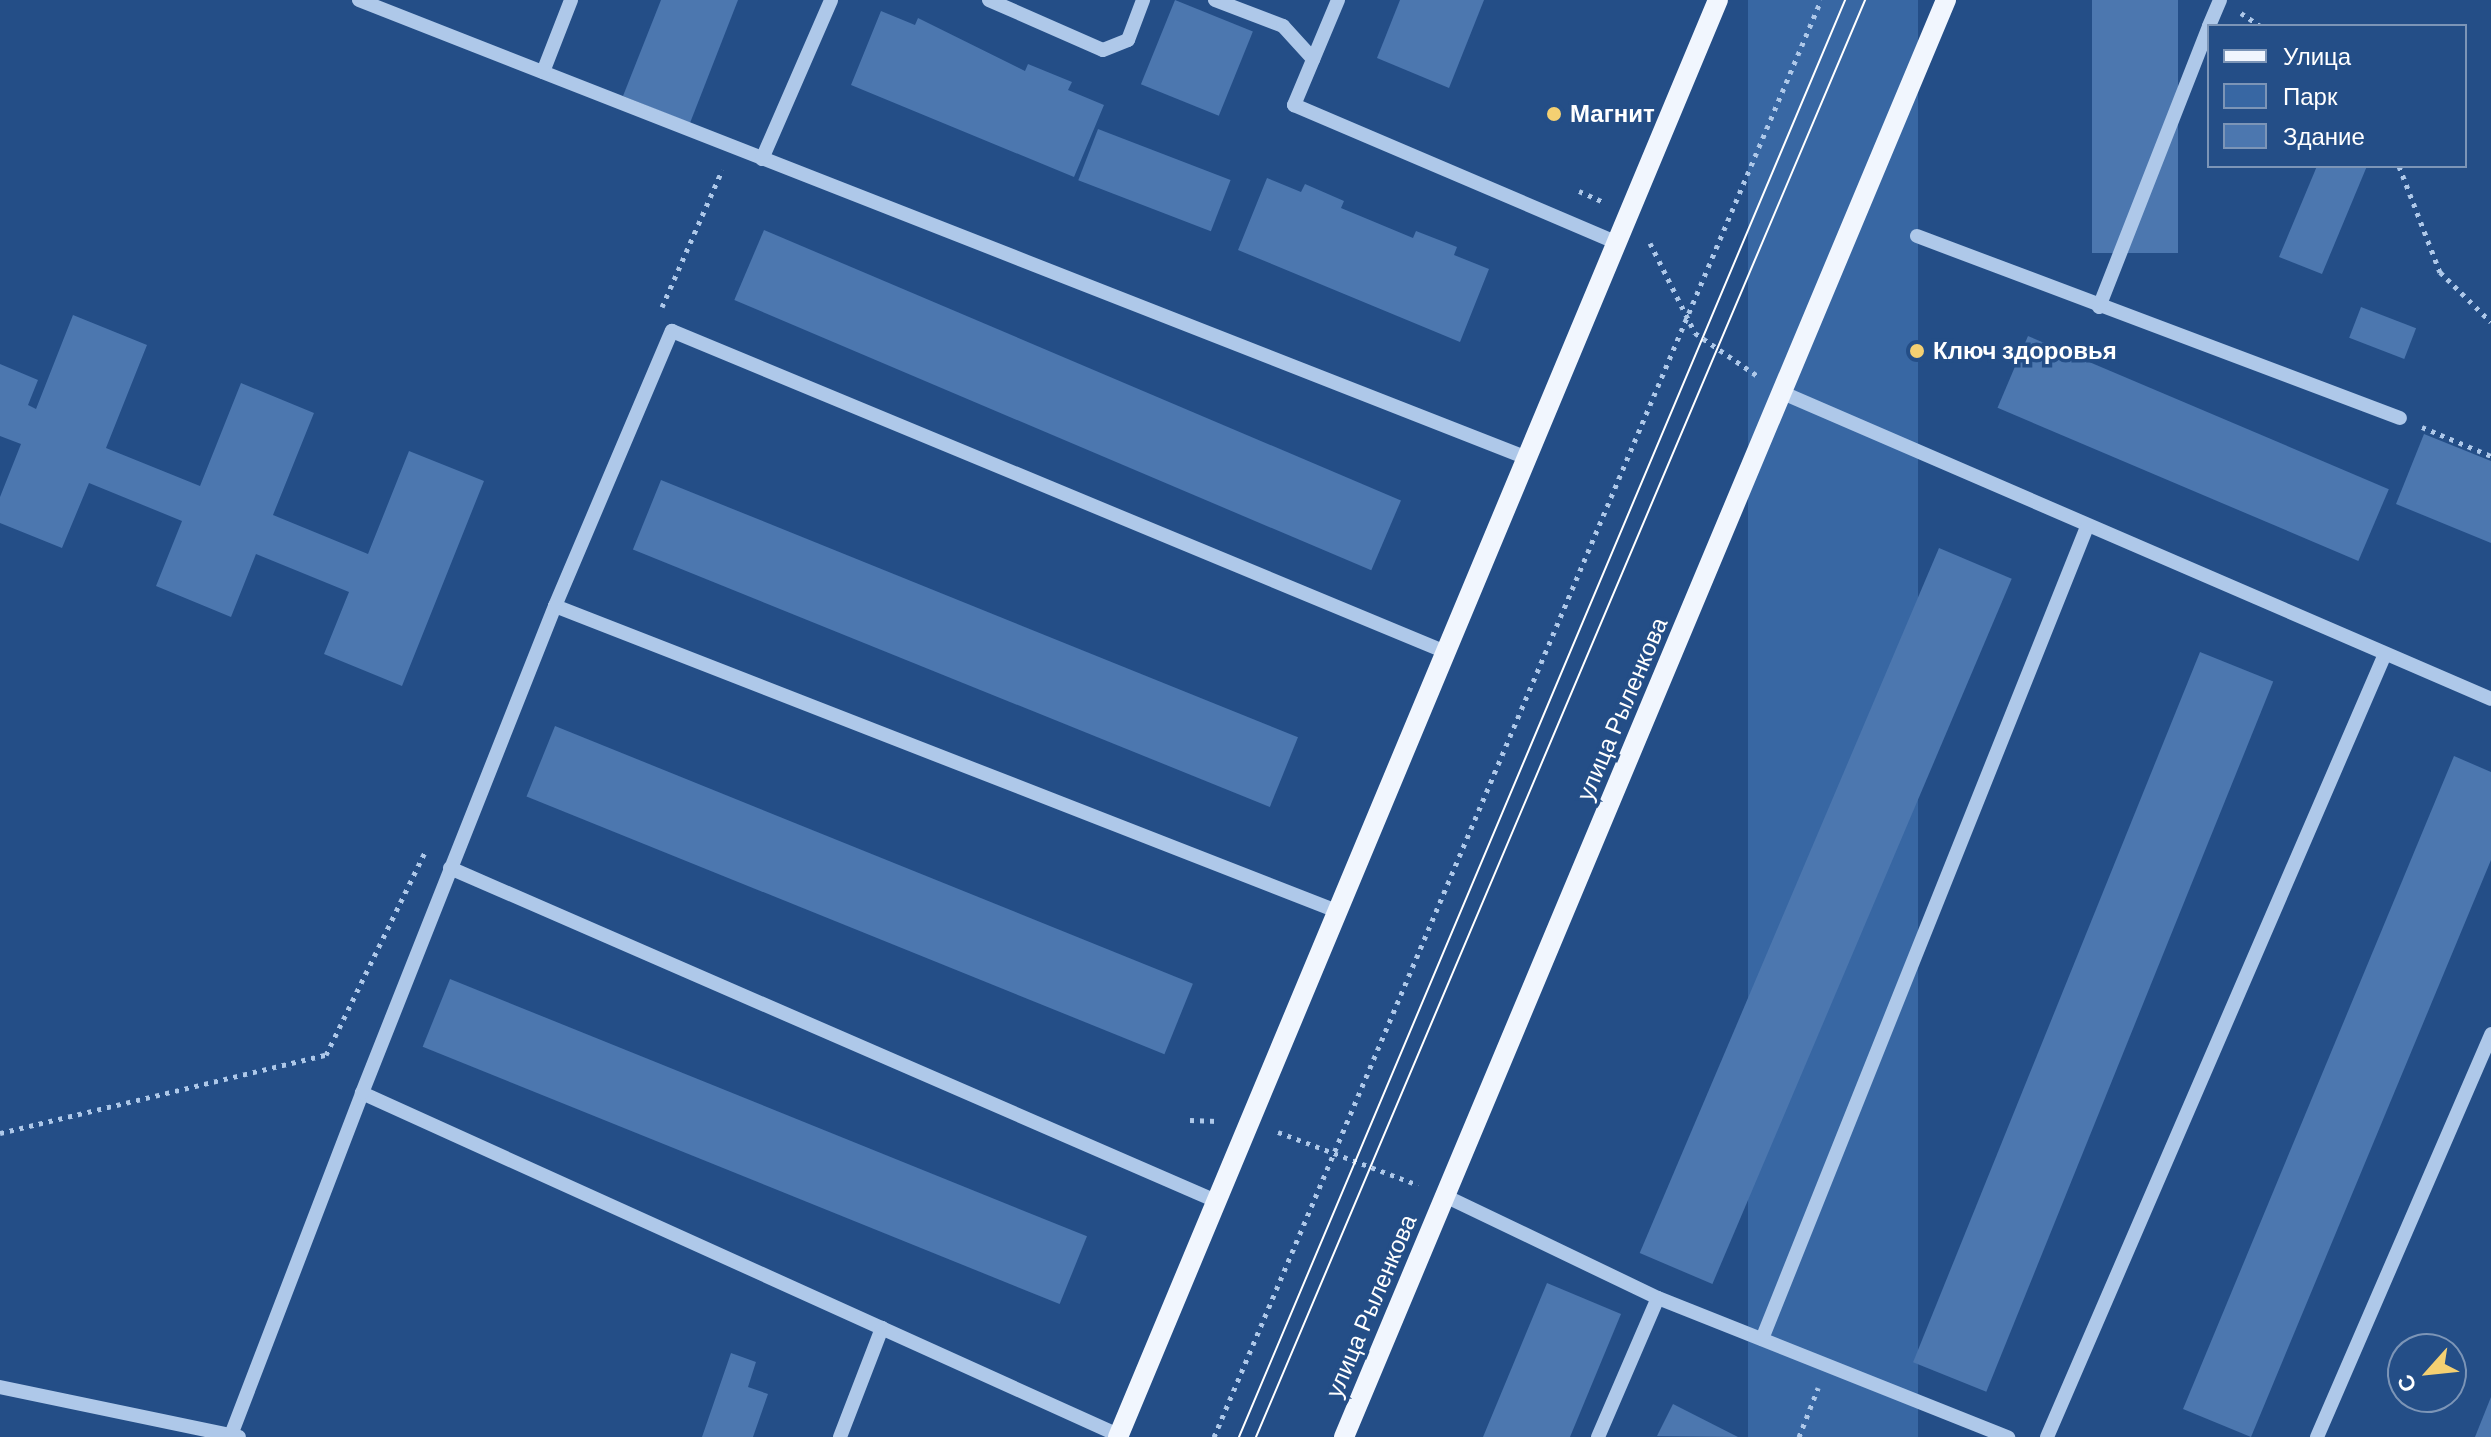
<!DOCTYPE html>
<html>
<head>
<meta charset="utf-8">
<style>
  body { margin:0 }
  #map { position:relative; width:2491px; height:1437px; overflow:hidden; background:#244e87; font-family:"DM Sans",sans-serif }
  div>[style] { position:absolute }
  .green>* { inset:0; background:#3867a3; transform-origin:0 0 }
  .building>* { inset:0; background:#4c77af; transform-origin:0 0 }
  .path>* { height:5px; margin-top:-2.5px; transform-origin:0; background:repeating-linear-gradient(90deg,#aec8e9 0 4px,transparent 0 10px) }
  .minor>* { height:14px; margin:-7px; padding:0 7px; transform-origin:7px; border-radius:7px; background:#aec8e9 }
  .major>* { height:20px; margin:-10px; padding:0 10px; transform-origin:10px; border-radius:10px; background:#f1f6fe }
  .tram>* { height:2px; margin:-1px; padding:0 1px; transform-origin:1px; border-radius:1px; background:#fff }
  .dots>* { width:22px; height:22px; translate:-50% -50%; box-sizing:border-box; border:4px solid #244e87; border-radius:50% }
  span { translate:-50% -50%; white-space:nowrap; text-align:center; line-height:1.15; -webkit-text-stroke:7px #244e87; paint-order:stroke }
  .poi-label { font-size:24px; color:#fff; font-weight:700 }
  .left { translate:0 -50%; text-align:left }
  .street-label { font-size:24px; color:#fff }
  .legend { position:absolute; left:2207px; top:24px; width:260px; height:144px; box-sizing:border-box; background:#244e87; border:2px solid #7c95b7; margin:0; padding:10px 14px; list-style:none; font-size:24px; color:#fff }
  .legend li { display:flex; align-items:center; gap:16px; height:40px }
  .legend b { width:40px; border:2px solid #7c95b7 }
  .north { position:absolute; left:2387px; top:1333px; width:80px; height:80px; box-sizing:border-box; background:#244e87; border:2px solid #7c95b7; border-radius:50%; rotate:243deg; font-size:22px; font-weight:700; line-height:32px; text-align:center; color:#fff }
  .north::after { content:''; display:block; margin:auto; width:28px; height:36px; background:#f4d072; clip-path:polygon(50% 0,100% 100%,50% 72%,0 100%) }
</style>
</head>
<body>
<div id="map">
  <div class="green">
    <div style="left:1748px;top:0;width:170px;height:1557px"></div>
  </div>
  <div class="building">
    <div style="clip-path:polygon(661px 0,738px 0,690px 123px,623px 96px)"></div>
    <div style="left:1175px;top:0;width:84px;height:91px;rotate:22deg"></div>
    <div style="clip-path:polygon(1400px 0,1484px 0,1449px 88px,1377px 58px)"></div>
    <div style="left:2092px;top:0;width:86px;height:253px"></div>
    <div style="clip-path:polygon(881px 11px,915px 25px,918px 18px,1025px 71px,1028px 64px,1072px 82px,1068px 90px,1104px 105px,1074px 177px,851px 85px)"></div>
    <div style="left:1098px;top:129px;width:142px;height:55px;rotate:21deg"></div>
    <div style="clip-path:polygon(2317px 166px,2367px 166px,2322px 274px,2279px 257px)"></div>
    <div style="clip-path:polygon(1267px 178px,1301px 192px,1305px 184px,1344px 201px,1341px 208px,1413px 238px,1416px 231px,1457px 247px,1454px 255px,1489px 269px,1460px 342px,1238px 250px)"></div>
    <div style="left:764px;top:230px;width:692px;height:76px;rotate:23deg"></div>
    <div style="left:2361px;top:307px;width:59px;height:33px;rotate:21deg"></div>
    <div style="clip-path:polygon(73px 315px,147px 345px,106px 448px,200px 486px,241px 383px,314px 413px,273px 515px,368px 554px,409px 451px,484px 481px,402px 686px,324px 654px,349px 592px,256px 554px,231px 617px,156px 586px,182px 521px,89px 483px,62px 548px,0 523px,0 497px,21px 444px,0 436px,0 364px,38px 380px,28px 405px,36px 409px)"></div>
    <div style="left:2028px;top:336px;width:392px;height:78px;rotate:23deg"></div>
    <div style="clip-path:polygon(2424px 434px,2491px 461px,2491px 543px,2396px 504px)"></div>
    <div style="left:661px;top:480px;width:687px;height:75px;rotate:22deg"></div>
    <div style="left:1939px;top:548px;width:79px;height:766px;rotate:23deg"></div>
    <div style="left:2200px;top:652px;width:79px;height:766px;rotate:22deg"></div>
    <div style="left:555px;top:726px;width:688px;height:76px;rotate:22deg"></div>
    <div style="clip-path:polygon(2454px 756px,2491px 772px,2491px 860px,2251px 1437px,2183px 1409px)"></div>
    <div style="left:450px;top:979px;width:687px;height:73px;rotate:22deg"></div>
    <div style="clip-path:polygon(1547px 1283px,1621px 1314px,1570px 1437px,1483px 1437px)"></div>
    <div style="clip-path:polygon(731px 1353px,756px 1362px,748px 1387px,768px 1394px,753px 1437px,702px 1437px)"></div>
    <div style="clip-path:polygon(2491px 1397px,2491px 1437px,2475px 1437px)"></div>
    <div style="clip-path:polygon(1673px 1404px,1738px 1437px,1657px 1436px)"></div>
  </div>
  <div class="path">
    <div style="left:2241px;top:13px;width:23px;rotate:34deg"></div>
    <div style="left:2399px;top:166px;width:114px;rotate:68.9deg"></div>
    <div style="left:2440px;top:272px;width:71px;rotate:44.4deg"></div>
    <div style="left:1579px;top:191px;width:27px;rotate:24deg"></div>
    <div style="left:1650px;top:243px;width:101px;rotate:63.4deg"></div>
    <div style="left:1695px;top:333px;width:78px;rotate:34.5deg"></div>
    <div style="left:662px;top:307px;width:150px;rotate:-66.3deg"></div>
    <div style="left:2422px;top:427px;width:75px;rotate:22.8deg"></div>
    <div style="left:1190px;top:1120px;width:28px;rotate:2deg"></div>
    <div style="left:1278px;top:1132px;width:150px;rotate:20.7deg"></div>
    <div style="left:0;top:1133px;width:335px;rotate:-13.5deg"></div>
    <div style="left:326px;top:1055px;width:226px;rotate:-64deg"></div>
    <div style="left:1214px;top:1437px;width:1560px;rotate:-67.1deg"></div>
    <div style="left:1799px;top:1437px;width:53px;rotate:-68.8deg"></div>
  </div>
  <div class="minor">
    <div style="left:359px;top:0;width:1255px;rotate:21.41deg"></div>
    <div style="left:989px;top:0;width:124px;rotate:23.7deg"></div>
    <div style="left:1103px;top:50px;width:27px;rotate:-22deg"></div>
    <div style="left:1128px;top:40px;width:43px;rotate:-69.4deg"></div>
    <div style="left:1215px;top:0;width:73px;rotate:20.9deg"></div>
    <div style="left:1283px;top:26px;width:45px;rotate:47.7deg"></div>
    <div style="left:1338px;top:0;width:114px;rotate:112.7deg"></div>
    <div style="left:1294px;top:105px;width:351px;rotate:23.1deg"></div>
    <div style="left:2209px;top:26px;width:28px;rotate:-67deg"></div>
    <div style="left:543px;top:72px;width:77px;rotate:-68.7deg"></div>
    <div style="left:762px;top:159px;width:173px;rotate:-66.5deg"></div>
    <div style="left:1917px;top:236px;width:516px;rotate:20.65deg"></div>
    <div style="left:2099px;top:307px;width:301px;rotate:-68.6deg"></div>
    <div style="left:1783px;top:393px;width:771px;rotate:23.37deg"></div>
    <div style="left:555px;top:606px;width:839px;rotate:21.31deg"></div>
    <div style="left:450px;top:868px;width:835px;rotate:23.5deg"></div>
    <div style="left:1445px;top:1196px;width:236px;rotate:25.6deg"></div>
    <div style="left:1658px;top:1298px;width:377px;rotate:21.7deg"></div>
    <div style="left:1762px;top:1339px;width:875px;rotate:-68.19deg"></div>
    <div style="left:0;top:1387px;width:244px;rotate:11.8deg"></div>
    <div style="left:231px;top:1435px;width:366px;rotate:-69deg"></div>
    <div style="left:1118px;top:1435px;width:830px;rotate:-155.66deg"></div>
    <div style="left:362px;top:1093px;width:524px;rotate:-68.38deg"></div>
    <div style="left:555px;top:606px;width:299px;rotate:-67deg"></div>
    <div style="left:672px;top:331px;width:838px;rotate:22.53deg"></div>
    <div style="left:840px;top:1437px;width:117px;rotate:-68.9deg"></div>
    <div style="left:1598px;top:1437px;width:151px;rotate:-66.7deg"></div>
    <div style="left:2047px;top:1437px;width:853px;rotate:-66.65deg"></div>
    <div style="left:2317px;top:1437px;width:439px;rotate:-66.6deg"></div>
  </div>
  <div class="major">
    <div style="left:1118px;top:1437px;width:1557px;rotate:-67.34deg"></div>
    <div style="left:1344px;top:1437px;width:1558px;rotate:-67.27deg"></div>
  </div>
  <div class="tram">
    <div style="left:1239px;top:1437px;width:1560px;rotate:-67.13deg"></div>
    <div style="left:1256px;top:1437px;width:1561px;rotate:-67.03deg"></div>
  </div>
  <div class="dots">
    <div style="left:1554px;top:114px;background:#f4d072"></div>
    <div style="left:1917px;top:351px;background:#f4d072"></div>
  </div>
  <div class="poi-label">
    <span class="left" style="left:1570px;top:114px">Магнит</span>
    <span class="left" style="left:1933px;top:351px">Ключ здоровья</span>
  </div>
  <div class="street-label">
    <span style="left:1622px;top:709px;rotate:-67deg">улица Рыленкова</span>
    <span style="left:1371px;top:1306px;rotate:-67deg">улица Рыленкова</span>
  </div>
  <ul class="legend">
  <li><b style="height:10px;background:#f1f6fe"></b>Улица</li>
  <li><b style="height:22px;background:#3867a3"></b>Парк</li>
  <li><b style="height:22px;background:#4c77af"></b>Здание</li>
  </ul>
  <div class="north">С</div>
</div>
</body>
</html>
